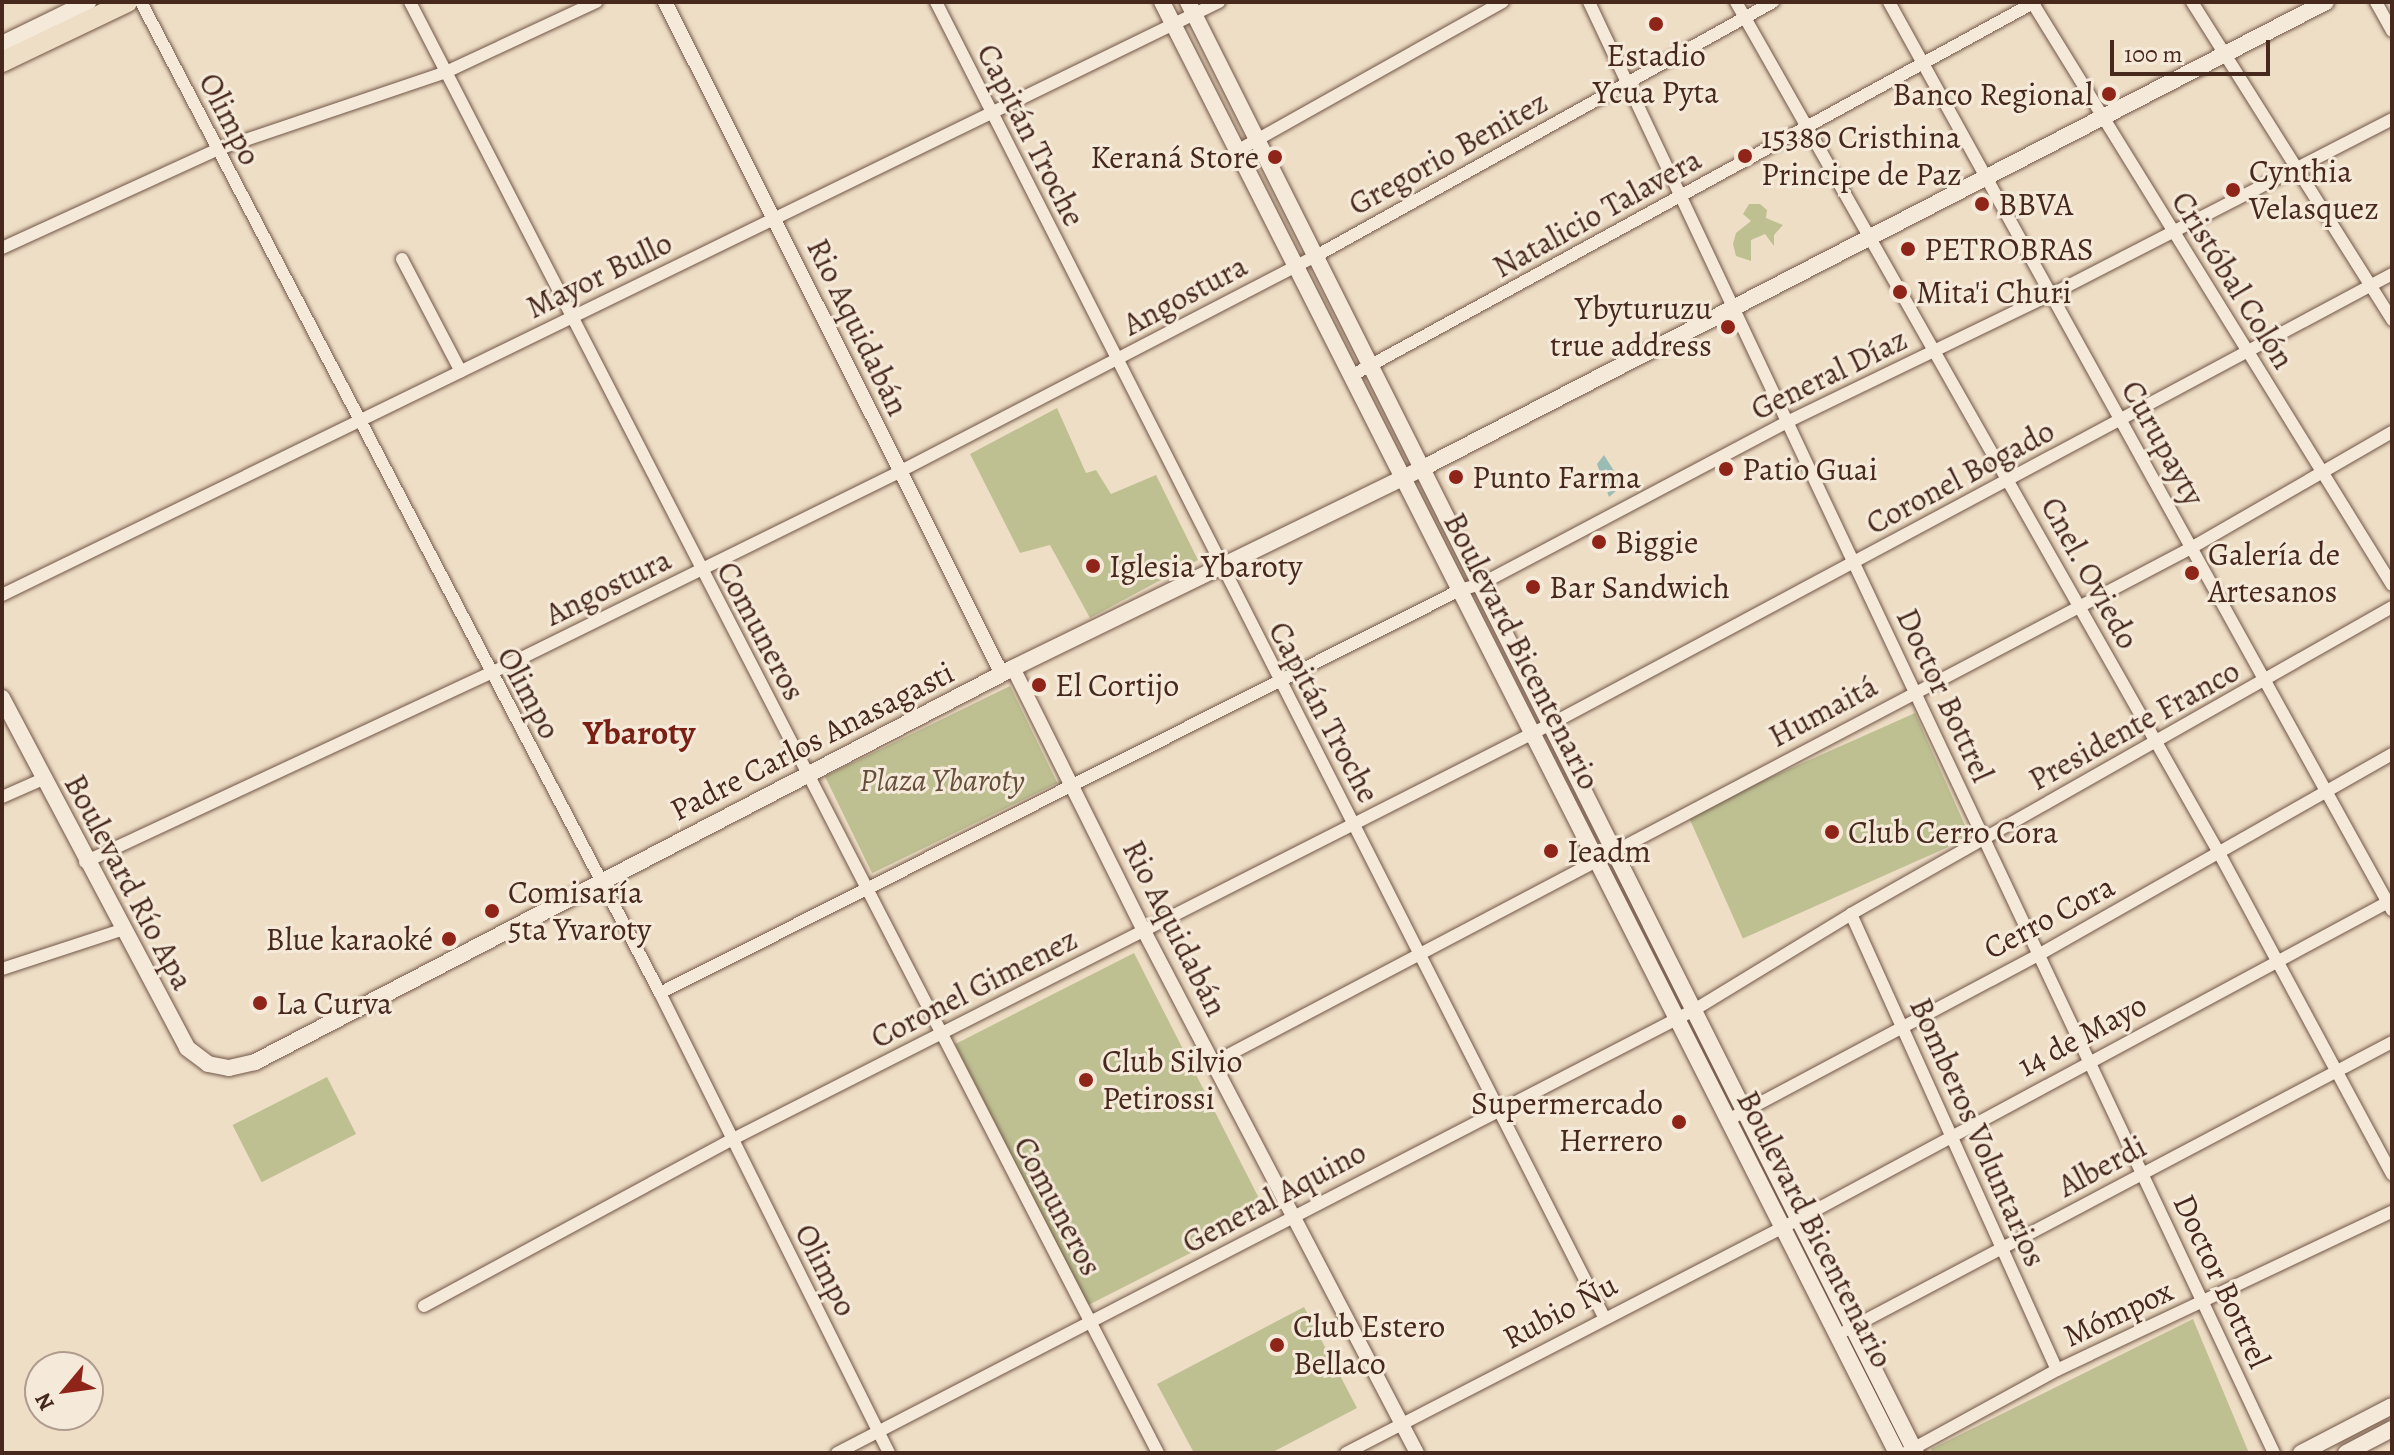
<!DOCTYPE html>
<html>
<head>
<meta charset="utf-8">
<style>
  body { margin:0 }
  #map { position:relative; width:2394px; height:1455px; overflow:hidden; background:#efdec6; font-family:Alegreya,serif }
  div>[style] { position:absolute }
  .green>* { inset:0; background:#bec092; transform-origin:0 0 }
  .water>* { inset:0; background:#9abcb5 }
  .roads { filter:drop-shadow(0 0 2px #715647) drop-shadow(0 0 2px #715647) }
  .minor>* { height:12px; margin:-6px; padding:0 6px; transform-origin:6px; border-radius:6px; background:#f5eada }
  .tertiary>* { height:14px; margin:-7px; padding:0 7px; transform-origin:7px; border-radius:7px; background:#f5eada }
  .secondary>* { height:16px; margin:-8px; padding:0 8px; transform-origin:8px; border-radius:8px; background:#f5eada }
  .trunk>* { height:20px; margin:-10px; padding:0 10px; transform-origin:10px; border-radius:10px; background:#efdec6 }
  .dots>* { width:22px; height:22px; translate:-50% -50%; box-sizing:border-box; border:4px solid #f5eada; border-radius:50% }
  span { translate:-50% -50%; white-space:nowrap; text-align:center; line-height:1.15; -webkit-text-stroke:6px #f5eada; paint-order:stroke }
  .poi-label { font-size:32px; color:#47281d }
  .right { translate:-100% -50%; text-align:right }
  .left { translate:0 -50%; text-align:left }
  .street-label { font-size:32px; color:#47281d }
  .park-label { font-size:32px; color:#654e3a; font-style:italic }
  .neighbourhood-label { font-size:34px; color:#7a1f14; font-weight:700 }
  .frame { position:absolute; inset:0; border:4px solid #47281d; pointer-events:none }
  .north { position:absolute; left:24px; top:1351px; width:80px; height:80px; box-sizing:border-box; background:#f5eada; border:2px solid #af9c8e; border-radius:50%; rotate:241deg; font-size:22px; font-weight:700; line-height:32px; text-align:center; color:#47281d }
  .north::after { content:''; display:block; margin:auto; width:28px; height:36px; background:#8f2418; clip-path:polygon(50% 0,100% 100%,50% 72%,0 100%) }
  .scale { position:absolute; left:2110px; top:40px; width:160px; height:36px; box-sizing:border-box; border:4px solid #47281d; border-top:0; padding-left:10px; font-size:24px; line-height:28px; white-space:nowrap; color:#47281d; -webkit-text-stroke:6px #f5eada; paint-order:stroke }
</style>
</head>
<body>
<div id="map">
  <div class="green">
    <div style="clip-path:polygon(1749px 204px,1760px 204px,1767px 210px,1766px 218px,1783px 225px,1774px 235px,1774px 246px,1765px 234px,1751px 240px,1751px 261px,1736px 256px,1733px 244px,1736px 233px,1751px 221px,1743px 214px)"></div>
    <div style="clip-path:polygon(1057px 408px,1086px 473px,1096px 470px,1111px 494px,1156px 475px,1198px 560px,1090px 618px,1050px 545px,1020px 553px,970px 454px)"></div>
    <div style="left:1010px;top:686px;width:108px;height:206px;rotate:64deg"></div>
    <div style="left:1915px;top:713px;width:136px;height:249px;rotate:66deg"></div>
    <div style="left:1134px;top:953px;width:293px;height:201px;rotate:63deg"></div>
    <div style="left:327px;top:1077px;width:64px;height:106px;rotate:63deg"></div>
    <div style="clip-path:polygon(1304px 1307px,1357px 1408px,1271px 1453px,1194px 1453px,1157px 1384px)"></div>
    <div style="clip-path:polygon(2193px 1319px,2249px 1453px,1932px 1453px,1931px 1449px)"></div>
  </div>
  <div class="water">
    <div style="clip-path:polygon(1604px 455px,1623px 485px,1609px 497px,1597px 464px)"></div>
  </div>
  <div class="roads">
    <div class="minor">
      <div style="left:141px;top:2px;width:1119px;rotate:62.36deg"></div>
      <div style="left:660px;top:993px;width:514px;rotate:63.53deg"></div>
      <div style="left:410px;top:2px;width:1632px;rotate:62.73deg"></div>
      <div style="left:936px;top:2px;width:1475px;rotate:63.07deg"></div>
      <div style="left:1589px;top:2px;width:1605px;rotate:64.73deg"></div>
      <div style="left:1736px;top:2px;width:979px;rotate:60.42deg"></div>
      <div style="left:2219px;top:853px;width:365px;rotate:61.7deg"></div>
      <div style="left:1889px;top:2px;width:1038px;rotate:61.02deg"></div>
      <div style="left:2032px;top:2px;width:685px;rotate:58.3deg"></div>
      <div style="left:2192px;top:2px;width:376px;rotate:57.8deg"></div>
      <div style="left:2376px;top:2px;width:33px;rotate:61deg"></div>
      <div style="left:1237px;top:151px;width:305px;rotate:-29.3deg"></div>
      <div style="left:2px;top:248px;width:235px;rotate:-24.6deg"></div>
      <div style="left:216px;top:150px;width:243px;rotate:-18.7deg"></div>
      <div style="left:446px;top:72px;width:166px;rotate:-25deg"></div>
      <div style="left:402px;top:259px;width:127px;rotate:62.4deg"></div>
      <div style="left:1351px;top:376px;width:780px;rotate:-28.67deg"></div>
      <div style="left:2px;top:595px;width:1354px;rotate:-25.98deg"></div>
      <div style="left:2px;top:797px;width:45px;rotate:-23.7deg"></div>
      <div style="left:85px;top:862px;width:446px;rotate:-25deg"></div>
      <div style="left:489px;top:674px;width:455px;rotate:-26.2deg"></div>
      <div style="left:897px;top:473px;width:472px;rotate:-27.4deg"></div>
      <div style="left:1316px;top:256px;width:523px;rotate:-29.07deg"></div>
      <div style="left:1851px;top:914px;width:500px;rotate:65.69deg"></div>
      <div style="left:2px;top:969px;width:125px;rotate:-18.1deg"></div>
      <div style="left:660px;top:993px;width:896px;rotate:-26.74deg"></div>
      <div style="left:1460px;top:590px;width:22px;rotate:-16deg"></div>
      <div style="left:1481px;top:584px;width:346px;rotate:-27.9deg"></div>
      <div style="left:1787px;top:422px;width:294px;rotate:-25.8deg"></div>
      <div style="left:2052px;top:294px;width:382px;rotate:-27.2deg"></div>
      <div style="left:1213px;top:1063px;width:1105px;rotate:-27.77deg"></div>
      <div style="left:2191px;top:548px;width:232px;rotate:-30deg"></div>
      <div style="left:1728px;top:1120px;width:353px;rotate:-28deg"></div>
      <div style="left:2040px;top:954px;width:405px;rotate:-29.6deg"></div>
      <div style="left:424px;top:1306px;width:349px;rotate:-28.4deg"></div>
      <div style="left:731px;top:1140px;width:919px;rotate:-26.9deg"></div>
      <div style="left:1551px;top:724px;width:954px;rotate:-28.15deg"></div>
      <div style="left:1847px;top:1330px;width:616px;rotate:-27.85deg"></div>
      <div style="left:1907px;top:1452px;width:171px;rotate:-28.7deg"></div>
      <div style="left:2057px;top:1370px;width:370px;rotate:-25.3deg"></div>
      <div style="left:837px;top:1453px;width:965px;rotate:-27.34deg"></div>
      <div style="left:1694px;top:1010px;width:184px;rotate:-31.4deg"></div>
      <div style="left:1851px;top:914px;width:622px;rotate:-29.57deg"></div>
      <div style="left:1346px;top:1453px;width:510px;rotate:-27.32deg"></div>
      <div style="left:1799px;top:1219px;width:673px;rotate:-28.28deg"></div>
    </div>
    <div class="tertiary">
      <div style="left:665px;top:2px;width:752px;rotate:63.37deg"></div>
      <div style="left:1013px;top:668px;width:294px;rotate:63.5deg"></div>
      <div style="left:1144px;top:931px;width:589px;rotate:62.39deg"></div>
    </div>
    <div class="secondary">
      <div style="left:1162px;top:2px;width:1627px;rotate:63.14deg"></div>
      <div style="left:1188px;top:2px;width:1623px;rotate:63.36deg"></div>
      <div style="left:2px;top:44px;width:96px;rotate:-26deg"></div>
      <div style="left:2px;top:698px;width:396px;rotate:62.1deg"></div>
      <div style="left:187px;top:1048px;width:26px;rotate:37deg"></div>
      <div style="left:208px;top:1064px;width:21px;rotate:11deg"></div>
      <div style="left:229px;top:1068px;width:27px;rotate:-13deg"></div>
      <div style="left:255px;top:1062px;width:854px;rotate:-27.46deg"></div>
      <div style="left:1013px;top:668px;width:456px;rotate:-26deg"></div>
      <div style="left:1423px;top:468px;width:1016px;rotate:-27.3deg"></div>
      <div style="left:2301px;top:1453px;width:102px;rotate:-27.3deg"></div>
      <div style="left:2346px;top:1453px;width:52px;rotate:-27.6deg"></div>
    </div>
    <div class="trunk">
      <div style="left:2px;top:62px;width:139px;rotate:-25.6deg"></div>
    </div>
  </div>
  <div class="dots">
    <div style="left:1656px;top:24px;background:#8f2418"></div>
    <div style="left:2109px;top:94px;background:#8f2418"></div>
    <div style="left:1745px;top:156px;background:#8f2418"></div>
    <div style="left:1275px;top:157px;background:#8f2418"></div>
    <div style="left:2233px;top:190px;background:#8f2418"></div>
    <div style="left:1982px;top:204px;background:#8f2418"></div>
    <div style="left:1908px;top:249px;background:#8f2418"></div>
    <div style="left:1900px;top:292px;background:#8f2418"></div>
    <div style="left:1728px;top:327px;background:#8f2418"></div>
    <div style="left:1726px;top:469px;background:#8f2418"></div>
    <div style="left:1456px;top:477px;background:#8f2418"></div>
    <div style="left:1599px;top:542px;background:#8f2418"></div>
    <div style="left:1093px;top:566px;background:#8f2418"></div>
    <div style="left:2192px;top:573px;background:#8f2418"></div>
    <div style="left:1533px;top:587px;background:#8f2418"></div>
    <div style="left:1039px;top:685px;background:#8f2418"></div>
    <div style="left:1832px;top:832px;background:#8f2418"></div>
    <div style="left:1551px;top:851px;background:#8f2418"></div>
    <div style="left:492px;top:911px;background:#8f2418"></div>
    <div style="left:449px;top:939px;background:#8f2418"></div>
    <div style="left:260px;top:1003px;background:#8f2418"></div>
    <div style="left:1086px;top:1080px;background:#8f2418"></div>
    <div style="left:1679px;top:1122px;background:#8f2418"></div>
    <div style="left:1277px;top:1345px;background:#8f2418"></div>
  </div>
  <div class="poi-label">
    <span style="left:1656px;top:74px">Estadio<br>Ycua Pyta</span>
    <span class="right" style="left:2093px;top:94px">Banco Regional</span>
    <span class="left" style="left:1761px;top:156px">15380 Cristhina<br>Principe de Paz</span>
    <span class="right" style="left:1259px;top:157px">Keraná Store</span>
    <span class="left" style="left:2249px;top:190px">Cynthia<br>Velasquez</span>
    <span class="left" style="left:1998px;top:204px">BBVA</span>
    <span class="left" style="left:1924px;top:249px">PETROBRAS</span>
    <span class="left" style="left:1916px;top:292px">Mita'i Churi</span>
    <span class="right" style="left:1712px;top:327px">Ybyturuzu<br>true address</span>
    <span class="left" style="left:1742px;top:469px">Patio Guai</span>
    <span class="left" style="left:1472px;top:477px">Punto Farma</span>
    <span class="left" style="left:1615px;top:542px">Biggie</span>
    <span class="left" style="left:2208px;top:573px">Galería de<br>Artesanos</span>
    <span class="left" style="left:1109px;top:566px">Iglesia Ybaroty</span>
    <span class="left" style="left:1549px;top:587px">Bar Sandwich</span>
    <span class="left" style="left:1055px;top:685px">El Cortijo</span>
    <span class="left" style="left:1848px;top:832px">Club Cerro Cora</span>
    <span class="left" style="left:1567px;top:851px">Ieadm</span>
    <span class="left" style="left:508px;top:911px">Comisaría<br>5ta Yvaroty</span>
    <span class="right" style="left:433px;top:939px">Blue karaoké</span>
    <span class="left" style="left:276px;top:1003px">La Curva</span>
    <span class="left" style="left:1102px;top:1080px">Club Silvio<br>Petirossi</span>
    <span class="right" style="left:1663px;top:1122px">Supermercado<br>Herrero</span>
    <span class="left" style="left:1293px;top:1345px">Club Estero<br>Bellaco</span>
  </div>
  <div class="street-label">
    <span style="left:230px;top:119px;rotate:63deg">Olimpo</span>
    <span style="left:1031px;top:135px;rotate:63deg">Capitán Troche</span>
    <span style="left:1448px;top:153px;rotate:-29deg">Gregorio Benitez</span>
    <span style="left:1597px;top:213px;rotate:-29deg">Natalicio Talavera</span>
    <span style="left:599px;top:275px;rotate:-26deg">Mayor Bullo</span>
    <span style="left:2233px;top:280px;rotate:58deg">Cristóbal Colón</span>
    <span style="left:1185px;top:295px;rotate:-28deg">Angostura</span>
    <span style="left:858px;top:327px;rotate:64deg">Rio Aquidabán</span>
    <span style="left:1829px;top:374px;rotate:-26deg">General Díaz</span>
    <span style="left:2163px;top:443px;rotate:61deg">Curupayty</span>
    <span style="left:1960px;top:477px;rotate:-28deg">Coronel Bogado</span>
    <span style="left:2090px;top:573px;rotate:61deg">Cnel. Oviedo</span>
    <span style="left:608px;top:587px;rotate:-26deg">Angostura</span>
    <span style="left:761px;top:631px;rotate:62deg">Comuneros</span>
    <span style="left:1522px;top:651px;rotate:63deg">Boulevard Bicentenario</span>
    <span style="left:529px;top:693px;rotate:62deg">Olimpo</span>
    <span style="left:1945px;top:695px;rotate:65deg">Doctor Bottrel</span>
    <span style="left:1823px;top:711px;rotate:-28deg">Humaitá</span>
    <span style="left:1324px;top:712px;rotate:62deg">Capitán Troche</span>
    <span style="left:2134px;top:725px;rotate:-29deg">Presidente Franco</span>
    <span style="left:812px;top:741px;rotate:-27deg">Padre Carlos Anasagasti</span>
    <span style="left:129px;top:882px;rotate:62deg">Boulevard Río Apa</span>
    <span style="left:2049px;top:917px;rotate:-28deg">Cerro Cora</span>
    <span style="left:1175px;top:928px;rotate:63deg">Rio Aquidabán</span>
    <span style="left:974px;top:988px;rotate:-27deg">Coronel Gimenez</span>
    <span style="left:2082px;top:1035px;rotate:-28deg">14 de Mayo</span>
    <span style="left:1978px;top:1132px;rotate:66deg">Bomberos Voluntarios</span>
    <span style="left:2102px;top:1166px;rotate:-28deg">Alberdi</span>
    <span style="left:1274px;top:1197px;rotate:-28deg">General Aquino</span>
    <span style="left:1058px;top:1206px;rotate:62deg">Comuneros</span>
    <span style="left:1815px;top:1229px;rotate:63deg">Boulevard Bicentenario</span>
    <span style="left:826px;top:1270px;rotate:63deg">Olimpo</span>
    <span style="left:2222px;top:1281px;rotate:65deg">Doctor Bottrel</span>
    <span style="left:1560px;top:1311px;rotate:-28deg">Rubio Ñu</span>
    <span style="left:2118px;top:1313px;rotate:-25deg">Mómpox</span>
  </div>
  <div class="park-label">
    <span style="left:942px;top:780px">Plaza Ybaroty</span>
  </div>
  <div class="neighbourhood-label">
    <span style="left:639px;top:733px">Ybaroty</span>
  </div>
  <div class="frame"></div>
  <div class="north">N</div>
  <div class="scale">100 m</div>
</div>
</body>
</html>
